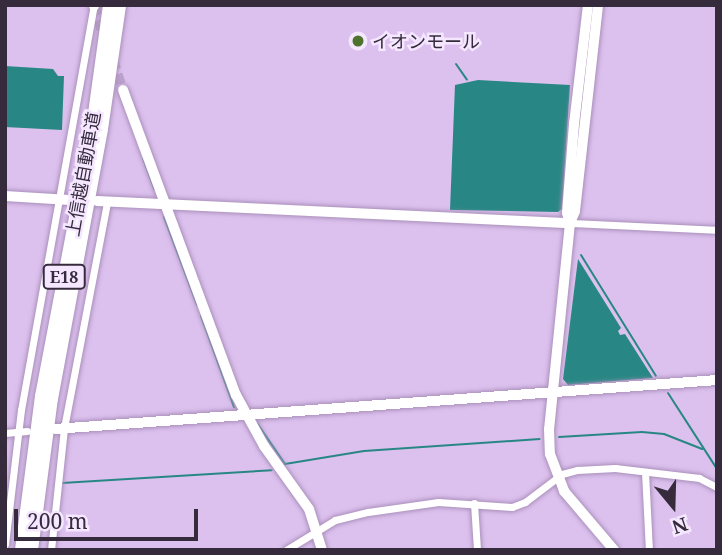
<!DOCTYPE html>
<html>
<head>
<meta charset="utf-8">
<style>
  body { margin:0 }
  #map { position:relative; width:722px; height:555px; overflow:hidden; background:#dcc0ee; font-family:"Noto Serif","Noto Sans JP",serif }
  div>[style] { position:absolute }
  .water>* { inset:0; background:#288784 }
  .stream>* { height:2px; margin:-1px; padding:0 1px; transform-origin:1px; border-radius:1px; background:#288784 }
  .secondary-tunnel>* { height:10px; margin-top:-5px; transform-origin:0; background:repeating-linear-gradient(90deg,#bba2cb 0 10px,transparent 0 15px) }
  .roads { filter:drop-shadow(0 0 2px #aa90bb) drop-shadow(0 0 2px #aa90bb) }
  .street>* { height:7px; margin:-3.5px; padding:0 3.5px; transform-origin:3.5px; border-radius:3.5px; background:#fff }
  .secondary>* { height:10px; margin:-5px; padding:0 5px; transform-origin:5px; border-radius:5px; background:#fff }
  .highway>* { height:12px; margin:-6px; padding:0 6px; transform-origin:6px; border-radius:6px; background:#fff }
  .dots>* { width:19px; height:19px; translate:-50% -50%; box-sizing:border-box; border:4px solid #f5e7ff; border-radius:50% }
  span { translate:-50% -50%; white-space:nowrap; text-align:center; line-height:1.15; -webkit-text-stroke:5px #f5e7ff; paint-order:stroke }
  .shield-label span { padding:2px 5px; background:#f5e7ff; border:2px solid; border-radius:5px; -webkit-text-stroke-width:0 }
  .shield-label { font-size:16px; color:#362b3d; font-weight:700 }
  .poi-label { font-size:18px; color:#362b3d }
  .left { translate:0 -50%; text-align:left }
  .street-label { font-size:18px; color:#362b3d }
  .frame { position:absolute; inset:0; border:7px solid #362b3d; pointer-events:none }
  .north { position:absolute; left:638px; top:471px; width:70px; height:70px; -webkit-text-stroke:5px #f5e7ff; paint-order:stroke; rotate:161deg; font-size:19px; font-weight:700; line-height:28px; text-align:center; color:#362b3d }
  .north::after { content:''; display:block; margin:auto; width:24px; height:32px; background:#362b3d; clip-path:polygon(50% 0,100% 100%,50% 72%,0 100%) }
  .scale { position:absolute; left:14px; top:509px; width:184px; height:32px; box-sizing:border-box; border:4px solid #362b3d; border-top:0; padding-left:9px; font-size:21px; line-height:24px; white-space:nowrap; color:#362b3d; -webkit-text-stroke:5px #f5e7ff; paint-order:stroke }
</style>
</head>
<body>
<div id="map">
  <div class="water">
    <div style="clip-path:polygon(5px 66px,53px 69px,58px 76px,64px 76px,62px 130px,5px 127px)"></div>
    <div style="clip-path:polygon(478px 80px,570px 85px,562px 209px,558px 212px,450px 210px,455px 85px)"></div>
    <div style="clip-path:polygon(578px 259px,621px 328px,618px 331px,620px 335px,625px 334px,653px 378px,568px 385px,563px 379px)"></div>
  </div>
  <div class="stream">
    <div style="left:456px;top:64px;width:19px;rotate:55deg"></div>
    <div style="left:143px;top:158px;width:33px;rotate:70deg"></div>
    <div style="left:164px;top:217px;width:94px;rotate:69.4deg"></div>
    <div style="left:581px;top:255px;width:142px;rotate:58.2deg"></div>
    <div style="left:201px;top:316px;width:97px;rotate:70.1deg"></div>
    <div style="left:668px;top:393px;width:90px;rotate:57.2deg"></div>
    <div style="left:257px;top:423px;width:50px;rotate:55.7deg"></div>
    <div style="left:285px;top:464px;width:80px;rotate:-9.3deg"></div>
    <div style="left:364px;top:451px;width:176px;rotate:-3.9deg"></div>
    <div style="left:559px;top:437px;width:83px;rotate:-3.4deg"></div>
    <div style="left:642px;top:432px;width:22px;rotate:5deg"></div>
    <div style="left:664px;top:434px;width:41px;rotate:21.5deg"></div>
    <div style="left:62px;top:483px;width:210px;rotate:-3.5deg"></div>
  </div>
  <div class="secondary-tunnel">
    <div style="left:94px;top:6px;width:32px;rotate:72deg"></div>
    <div style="left:113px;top:60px;width:32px;rotate:72deg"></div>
  </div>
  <div class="roads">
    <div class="street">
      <div style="left:570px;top:223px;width:147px;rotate:2.7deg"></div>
      <div style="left:5px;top:433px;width:22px;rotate:-5deg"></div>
      <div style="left:645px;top:472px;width:78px;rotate:87.1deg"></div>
      <div style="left:474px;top:503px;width:47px;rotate:86.3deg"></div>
      <div style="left:5px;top:544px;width:135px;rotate:-83.2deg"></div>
      <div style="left:21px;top:410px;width:411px;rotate:-79.8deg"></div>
      <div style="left:51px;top:550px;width:123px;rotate:-83.9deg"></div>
      <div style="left:64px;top:428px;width:230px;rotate:-79.2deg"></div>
      <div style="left:286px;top:550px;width:57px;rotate:-31.5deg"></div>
      <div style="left:335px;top:520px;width:34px;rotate:-14deg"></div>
      <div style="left:368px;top:512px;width:71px;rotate:-8.1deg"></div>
      <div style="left:438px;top:502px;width:74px;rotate:3.9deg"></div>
      <div style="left:512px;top:507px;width:14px;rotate:-21deg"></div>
      <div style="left:525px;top:502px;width:46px;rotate:-37.1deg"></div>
      <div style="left:562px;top:474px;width:16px;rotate:-15deg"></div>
      <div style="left:577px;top:470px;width:38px;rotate:-3deg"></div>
      <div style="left:615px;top:468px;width:85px;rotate:6.8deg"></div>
      <div style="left:699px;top:478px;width:20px;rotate:27deg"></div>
    </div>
    <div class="secondary">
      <div style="left:94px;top:5px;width:1px;rotate:90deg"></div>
      <div style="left:588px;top:5px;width:120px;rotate:96.7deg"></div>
      <div style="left:574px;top:124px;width:89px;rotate:94.5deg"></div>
      <div style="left:567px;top:213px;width:10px;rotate:73deg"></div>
      <div style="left:570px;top:223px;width:13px;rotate:-67deg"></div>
      <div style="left:575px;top:211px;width:207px;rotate:-83.6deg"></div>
      <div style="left:123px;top:90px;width:325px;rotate:69.7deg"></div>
      <div style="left:236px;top:395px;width:58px;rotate:61.2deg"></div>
      <div style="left:264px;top:446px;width:77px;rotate:54.5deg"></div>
      <div style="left:309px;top:509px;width:43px;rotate:72.4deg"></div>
      <div style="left:5px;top:196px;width:65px;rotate:3.5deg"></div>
      <div style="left:97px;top:201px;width:474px;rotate:2.7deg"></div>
      <div style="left:570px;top:223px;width:207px;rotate:95.8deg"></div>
      <div style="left:549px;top:429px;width:25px;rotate:88deg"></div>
      <div style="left:550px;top:454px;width:40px;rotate:69deg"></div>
      <div style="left:564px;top:491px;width:77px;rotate:49.7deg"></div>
      <div style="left:55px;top:429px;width:664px;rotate:-4.23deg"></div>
    </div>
    <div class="highway">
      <div style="left:21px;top:550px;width:155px;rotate:-82.6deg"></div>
      <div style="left:41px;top:396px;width:273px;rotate:-79.2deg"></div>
      <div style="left:92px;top:128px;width:124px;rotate:-82.1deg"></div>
      <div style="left:32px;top:550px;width:152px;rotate:-82.5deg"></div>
      <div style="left:52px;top:399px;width:275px;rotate:-79.5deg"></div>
      <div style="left:102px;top:129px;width:125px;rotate:-81.7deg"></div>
    </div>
  </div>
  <div class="dots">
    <div style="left:358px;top:41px;background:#4e732c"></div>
  </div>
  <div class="shield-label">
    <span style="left:64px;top:277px">E18</span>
  </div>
  <div class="poi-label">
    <span class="left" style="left:372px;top:41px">イオンモール</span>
  </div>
  <div class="street-label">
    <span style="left:83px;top:174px;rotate:-80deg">上信越自動車道</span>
  </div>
  <div class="frame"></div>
  <div class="north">N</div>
  <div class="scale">200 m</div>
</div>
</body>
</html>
